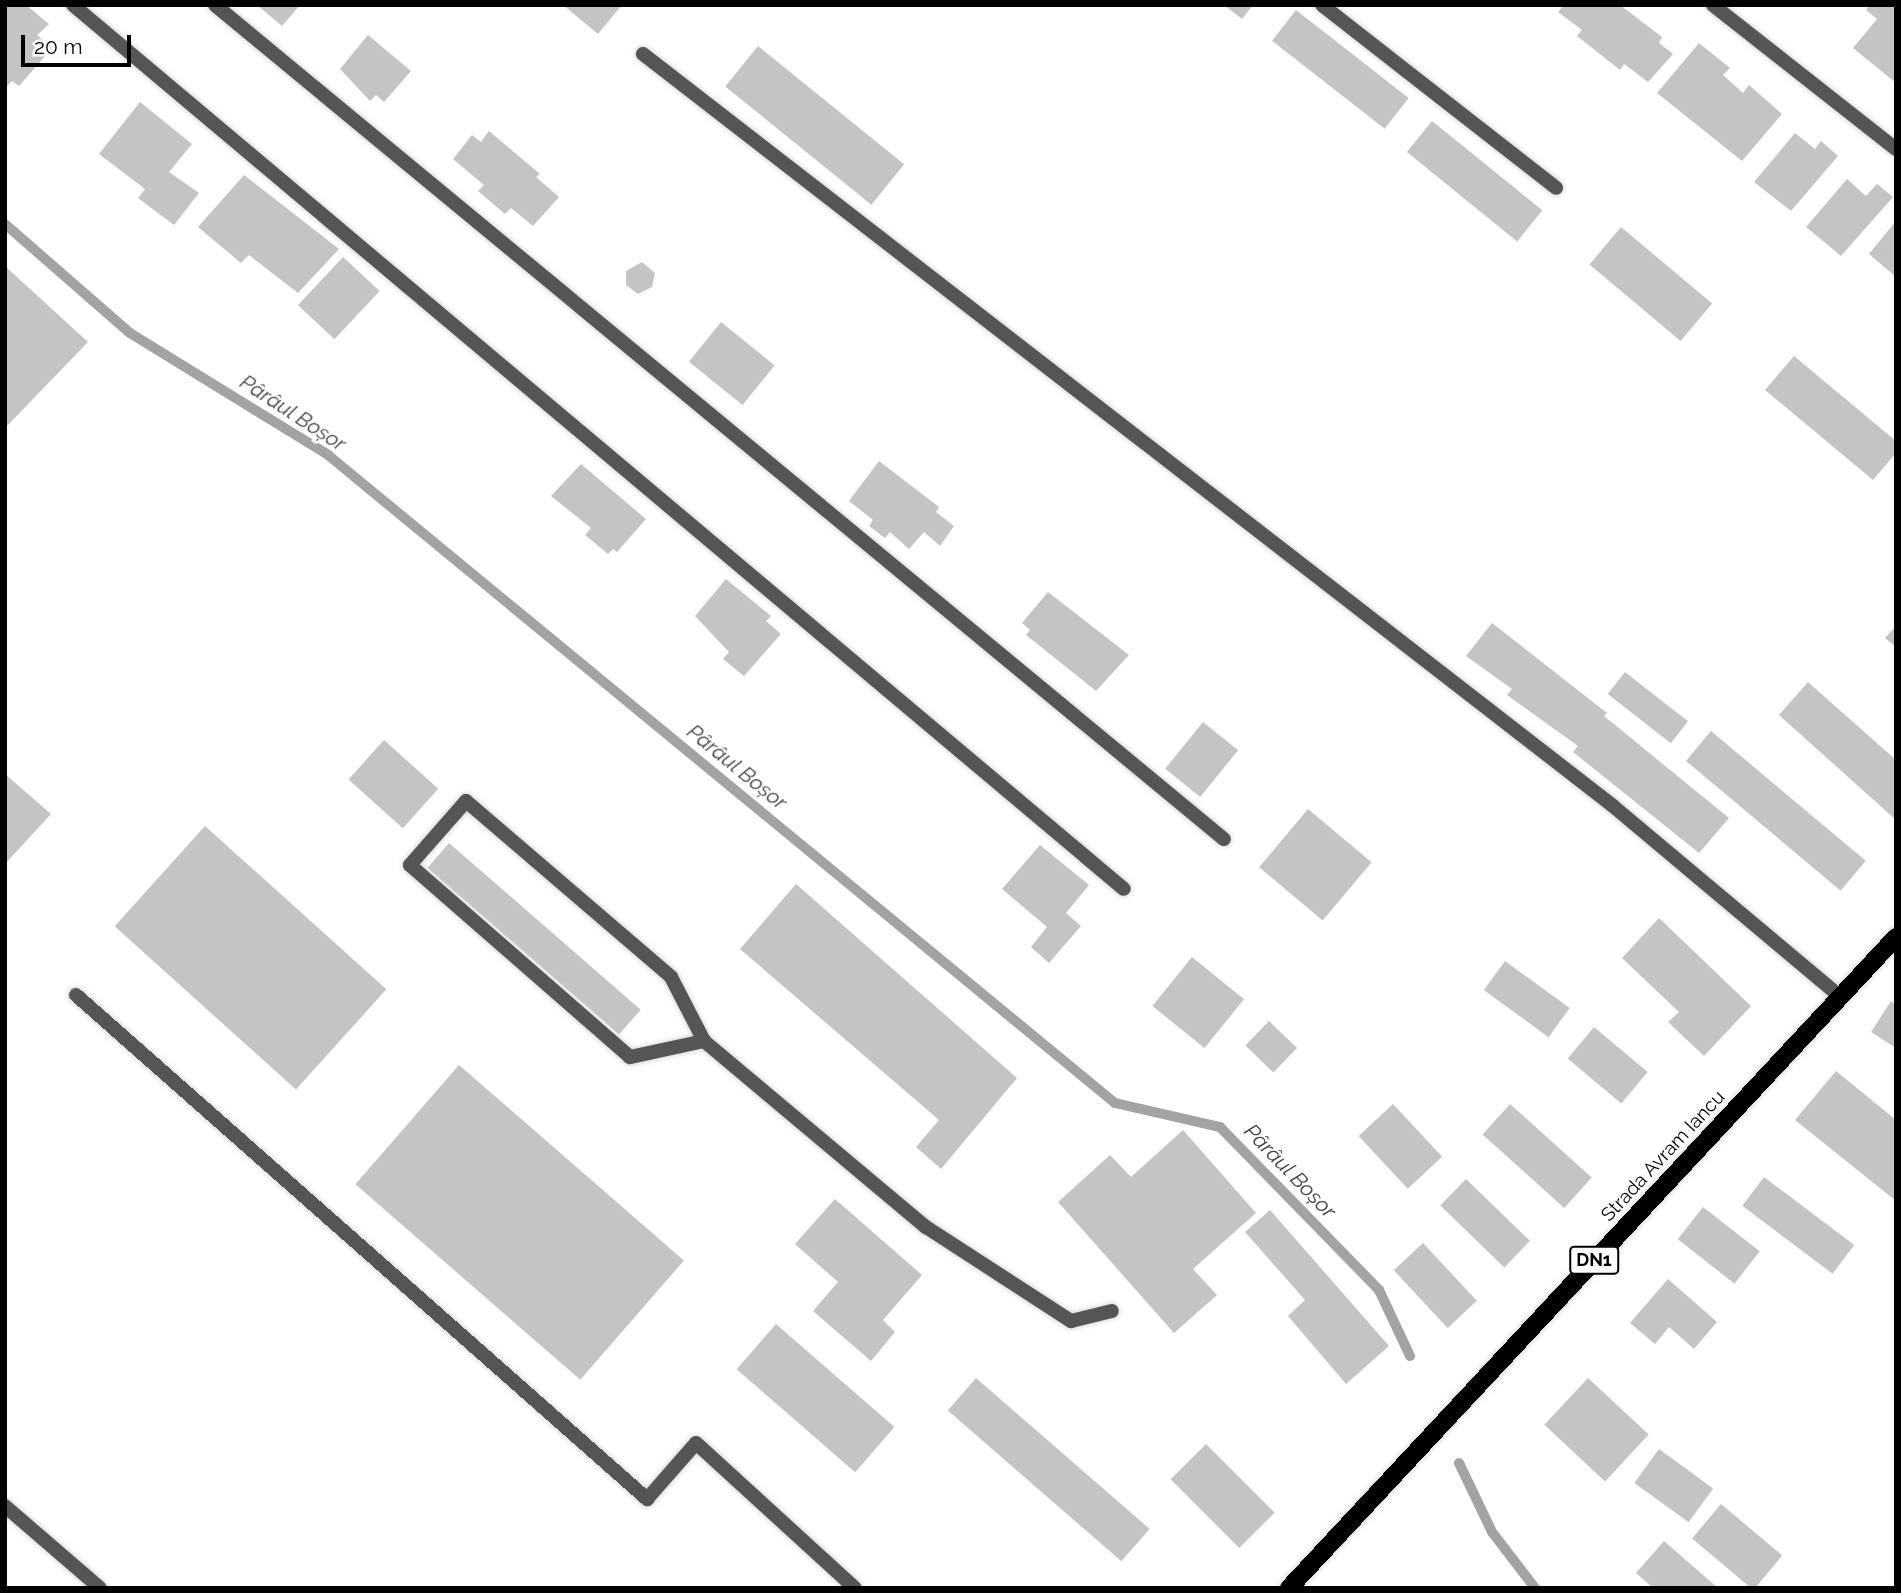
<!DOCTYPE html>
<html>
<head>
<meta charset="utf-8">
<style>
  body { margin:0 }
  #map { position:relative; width:1901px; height:1593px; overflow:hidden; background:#fff; font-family:Raleway,sans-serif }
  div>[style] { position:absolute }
  .stream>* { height:10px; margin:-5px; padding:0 5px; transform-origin:5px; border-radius:5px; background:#a3a3a3 }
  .building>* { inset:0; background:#c4c4c4; transform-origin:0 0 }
  .roads { filter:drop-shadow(0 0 2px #dbdbdb) drop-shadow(0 0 2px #dbdbdb) }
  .lane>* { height:14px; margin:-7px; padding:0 7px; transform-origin:7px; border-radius:7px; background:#555 }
  .street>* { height:14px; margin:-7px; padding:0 7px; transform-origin:7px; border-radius:7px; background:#555 }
  .primary>* { height:18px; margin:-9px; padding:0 9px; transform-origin:9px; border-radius:9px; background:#000 }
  span { translate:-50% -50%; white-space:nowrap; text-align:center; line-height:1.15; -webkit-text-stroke:5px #fff; paint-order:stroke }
  .shield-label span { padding:2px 5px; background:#fff; border:2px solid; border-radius:5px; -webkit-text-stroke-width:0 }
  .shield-label { font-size:18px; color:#000; font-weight:700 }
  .street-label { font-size:19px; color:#000 }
  .water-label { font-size:21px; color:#444; font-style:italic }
  .frame { position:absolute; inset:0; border:7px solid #000; pointer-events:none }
  .scale { position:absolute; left:21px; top:35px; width:110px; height:32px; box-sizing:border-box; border:4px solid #000; border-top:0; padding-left:9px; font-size:21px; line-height:24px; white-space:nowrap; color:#000; -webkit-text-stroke:5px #fff; paint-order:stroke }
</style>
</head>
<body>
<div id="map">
  <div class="stream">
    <div style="left:5px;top:224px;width:166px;rotate:41.1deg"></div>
    <div style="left:130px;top:333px;width:233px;rotate:31.6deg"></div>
    <div style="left:328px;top:455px;width:1019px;rotate:39.47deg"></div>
    <div style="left:1115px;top:1103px;width:108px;rotate:12.9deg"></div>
    <div style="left:1220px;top:1127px;width:228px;rotate:45.7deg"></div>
    <div style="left:1379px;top:1290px;width:73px;rotate:64.8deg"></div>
    <div style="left:1459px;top:1463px;width:76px;rotate:64.4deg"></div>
    <div style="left:1492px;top:1532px;width:71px;rotate:52.5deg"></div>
  </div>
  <div class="building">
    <div style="clip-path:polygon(5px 5px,26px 5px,49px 24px,37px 35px,52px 48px,19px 86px,12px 81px,5px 88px)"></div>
    <div style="clip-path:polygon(257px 5px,300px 5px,282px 26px)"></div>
    <div style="clip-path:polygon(563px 5px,622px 5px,598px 34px)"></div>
    <div style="clip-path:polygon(1224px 5px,1253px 5px,1242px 19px)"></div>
    <div style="clip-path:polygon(1564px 5px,1620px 5px,1662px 37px,1659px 43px,1673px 54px,1648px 82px,1624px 64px,1620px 70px,1577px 36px,1582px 30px,1558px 12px)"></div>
    <div style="clip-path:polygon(1870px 5px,1896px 5px,1896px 83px,1853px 48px,1877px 19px,1866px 10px)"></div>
    <div style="left:1296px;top:10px;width:143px;height:39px;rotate:38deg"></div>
    <div style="clip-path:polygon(368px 35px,411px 71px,384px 102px,376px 95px,370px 101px,340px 69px)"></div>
    <div style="clip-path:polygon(1699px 43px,1730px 68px,1723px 75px,1743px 93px,1749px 85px,1782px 114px,1742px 161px,1657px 93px)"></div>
    <div style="left:758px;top:46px;width:188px;height:52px;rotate:39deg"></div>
    <div style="clip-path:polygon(140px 102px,192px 144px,169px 172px,199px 193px,174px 225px,138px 198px,145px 189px,99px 154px)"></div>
    <div style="left:1432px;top:121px;width:142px;height:40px;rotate:39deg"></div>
    <div style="clip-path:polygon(489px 131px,540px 174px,536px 177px,559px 197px,533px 226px,511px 208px,505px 214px,478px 191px,484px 185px,453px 159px,472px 135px,481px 142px)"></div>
    <div style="clip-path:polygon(1795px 133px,1815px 149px,1821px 141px,1838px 156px,1791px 211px,1754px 182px)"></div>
    <div style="clip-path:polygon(244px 175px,339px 249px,298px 293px,249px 255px,241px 263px,198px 227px)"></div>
    <div style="clip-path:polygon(1847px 179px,1866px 196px,1877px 184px,1893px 197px,1841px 256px,1806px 227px)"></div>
    <div style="clip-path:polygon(1896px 221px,1896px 277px,1869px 254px)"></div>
    <div style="left:1621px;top:227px;width:119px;height:49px;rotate:40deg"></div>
    <div style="left:343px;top:257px;width:50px;height:66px;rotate:43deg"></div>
    <div style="clip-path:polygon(642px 262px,655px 273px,652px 287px,638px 294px,626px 285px,626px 271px)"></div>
    <div style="clip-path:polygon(5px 266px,88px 342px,5px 428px)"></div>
    <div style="left:721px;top:322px;width:69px;height:51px;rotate:39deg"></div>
    <div style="clip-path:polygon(1794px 356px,1896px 441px,1896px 453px,1873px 480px,1765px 390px)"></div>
    <div style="clip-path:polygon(879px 461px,939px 507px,936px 512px,954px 526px,940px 546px,924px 532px,909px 549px,890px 532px,885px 538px,869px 526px,873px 520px,849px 501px)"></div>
    <div style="clip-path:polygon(581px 464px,646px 519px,617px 552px,613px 549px,608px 554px,585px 535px,591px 528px,551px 496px)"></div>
    <div style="clip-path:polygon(726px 579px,771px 616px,766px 621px,781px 634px,744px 676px,723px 659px,729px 652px,695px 616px)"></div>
    <div style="clip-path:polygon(1048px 592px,1129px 655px,1096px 691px,1026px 635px,1030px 630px,1022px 623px)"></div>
    <div style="clip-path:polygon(1492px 623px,1607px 713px,1604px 716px,1729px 818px,1699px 853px,1573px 752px,1578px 746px,1507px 695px,1512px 689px,1466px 656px)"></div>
    <div style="clip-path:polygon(1896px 626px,1896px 647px,1885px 638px)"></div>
    <div style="left:1625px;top:672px;width:80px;height:28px;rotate:38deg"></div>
    <div style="clip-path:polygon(1808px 682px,1896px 760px,1896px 820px,1779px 715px)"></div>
    <div style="left:1203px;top:722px;width:45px;height:60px;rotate:39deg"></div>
    <div style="left:1711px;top:731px;width:202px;height:39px;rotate:40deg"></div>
    <div style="left:384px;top:740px;width:73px;height:53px;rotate:42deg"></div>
    <div style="clip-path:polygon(5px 774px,51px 814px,5px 864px)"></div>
    <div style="left:1308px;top:809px;width:83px;height:76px;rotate:40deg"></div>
    <div style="left:205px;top:826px;width:244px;height:135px;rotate:42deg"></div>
    <div style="left:449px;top:843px;width:254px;height:33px;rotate:41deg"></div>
    <div style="clip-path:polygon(1040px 845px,1089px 885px,1066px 913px,1081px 926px,1049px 963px,1031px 947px,1047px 927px,1002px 889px)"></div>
    <div style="clip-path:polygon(796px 884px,1017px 1078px,941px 1169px,916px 1147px,939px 1120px,740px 949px)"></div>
    <div style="clip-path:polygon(1659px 918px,1751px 1006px,1704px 1056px,1668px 1022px,1679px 1012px,1622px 958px)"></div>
    <div style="left:1192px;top:957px;width:67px;height:63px;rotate:39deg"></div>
    <div style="left:1505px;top:961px;width:80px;height:36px;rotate:36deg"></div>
    <div style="clip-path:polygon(1891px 1001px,1896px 1005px,1896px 1048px,1871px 1032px)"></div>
    <div style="left:1269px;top:1021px;width:39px;height:34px;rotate:44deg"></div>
    <div style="left:1594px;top:1027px;width:70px;height:41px;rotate:40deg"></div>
    <div style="left:459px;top:1065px;width:298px;height:158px;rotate:41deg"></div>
    <div style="clip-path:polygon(1836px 1071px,1896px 1120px,1896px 1201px,1795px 1120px)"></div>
    <div style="left:1393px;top:1104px;width:72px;height:47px;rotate:47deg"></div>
    <div style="left:1510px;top:1104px;width:110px;height:41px;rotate:42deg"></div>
    <div style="clip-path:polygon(1183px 1130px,1256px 1213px,1193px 1269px,1217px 1295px,1174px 1333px,1058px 1202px,1110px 1155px,1131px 1177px)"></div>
    <div style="left:1764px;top:1177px;width:113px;height:36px;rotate:37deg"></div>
    <div style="left:1466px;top:1179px;width:89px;height:37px;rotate:44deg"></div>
    <div style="clip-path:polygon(835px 1199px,922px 1275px,883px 1320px,895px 1332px,871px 1361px,813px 1311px,838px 1282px,795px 1244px)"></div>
    <div style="left:1703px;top:1207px;width:72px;height:41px;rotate:38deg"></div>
    <div style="clip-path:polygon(1270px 1210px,1389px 1346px,1346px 1384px,1288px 1316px,1305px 1300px,1245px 1232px)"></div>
    <div style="left:1423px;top:1243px;width:79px;height:40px;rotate:47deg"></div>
    <div style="clip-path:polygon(1668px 1279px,1717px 1322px,1694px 1349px,1669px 1327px,1655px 1344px,1630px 1323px)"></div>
    <div style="left:776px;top:1324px;width:157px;height:60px;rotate:41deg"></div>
    <div style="left:976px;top:1378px;width:230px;height:43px;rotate:41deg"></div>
    <div style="left:1588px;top:1378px;width:83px;height:64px;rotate:43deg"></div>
    <div style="left:1206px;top:1444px;width:97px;height:50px;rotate:45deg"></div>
    <div style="left:1659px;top:1449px;width:67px;height:42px;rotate:36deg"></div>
    <div style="left:1721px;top:1504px;width:80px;height:45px;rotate:40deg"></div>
    <div style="clip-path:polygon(1664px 1541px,1718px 1588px,1653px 1588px,1636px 1573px)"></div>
  </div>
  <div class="roads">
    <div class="lane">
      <div style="left:73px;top:5px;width:1373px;rotate:40.07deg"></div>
      <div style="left:215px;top:5px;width:1309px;rotate:39.58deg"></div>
      <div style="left:1322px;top:5px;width:297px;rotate:38deg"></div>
      <div style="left:1713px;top:5px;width:233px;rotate:38.2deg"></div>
      <div style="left:643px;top:54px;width:1227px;rotate:37.78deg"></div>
      <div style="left:1613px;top:806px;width:297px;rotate:40deg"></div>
      <div style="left:704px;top:1041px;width:76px;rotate:167.8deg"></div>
      <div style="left:630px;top:1057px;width:292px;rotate:-138.9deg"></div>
      <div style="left:410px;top:865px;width:85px;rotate:-48.8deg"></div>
      <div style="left:466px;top:801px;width:270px;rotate:40.6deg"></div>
      <div style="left:671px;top:977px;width:72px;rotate:62.7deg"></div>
      <div style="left:704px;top:1041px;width:290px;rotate:40deg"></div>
      <div style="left:926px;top:1227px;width:173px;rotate:33deg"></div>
      <div style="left:1071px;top:1321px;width:42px;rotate:-13.7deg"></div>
      <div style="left:5px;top:1506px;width:125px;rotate:40.8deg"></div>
    </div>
    <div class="street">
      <div style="left:76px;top:995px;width:762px;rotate:41.43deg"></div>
      <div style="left:647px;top:1499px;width:74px;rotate:-48.8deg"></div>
      <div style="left:696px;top:1443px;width:215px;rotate:42.4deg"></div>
    </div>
    <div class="primary">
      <div style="left:1289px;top:1588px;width:890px;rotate:-47deg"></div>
    </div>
  </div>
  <div class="shield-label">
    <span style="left:1594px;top:1260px">DN1</span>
  </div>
  <div class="street-label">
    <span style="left:1663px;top:1156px;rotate:-47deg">Strada Avram Iancu</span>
  </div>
  <div class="water-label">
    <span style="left:293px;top:413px;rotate:33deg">Pârâul Boșor</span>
    <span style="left:737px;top:767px;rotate:39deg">Pârâul Boșor</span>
    <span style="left:1290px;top:1171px;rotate:46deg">Pârâul Boșor</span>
  </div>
  <div class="frame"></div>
  <div class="scale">20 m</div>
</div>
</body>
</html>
